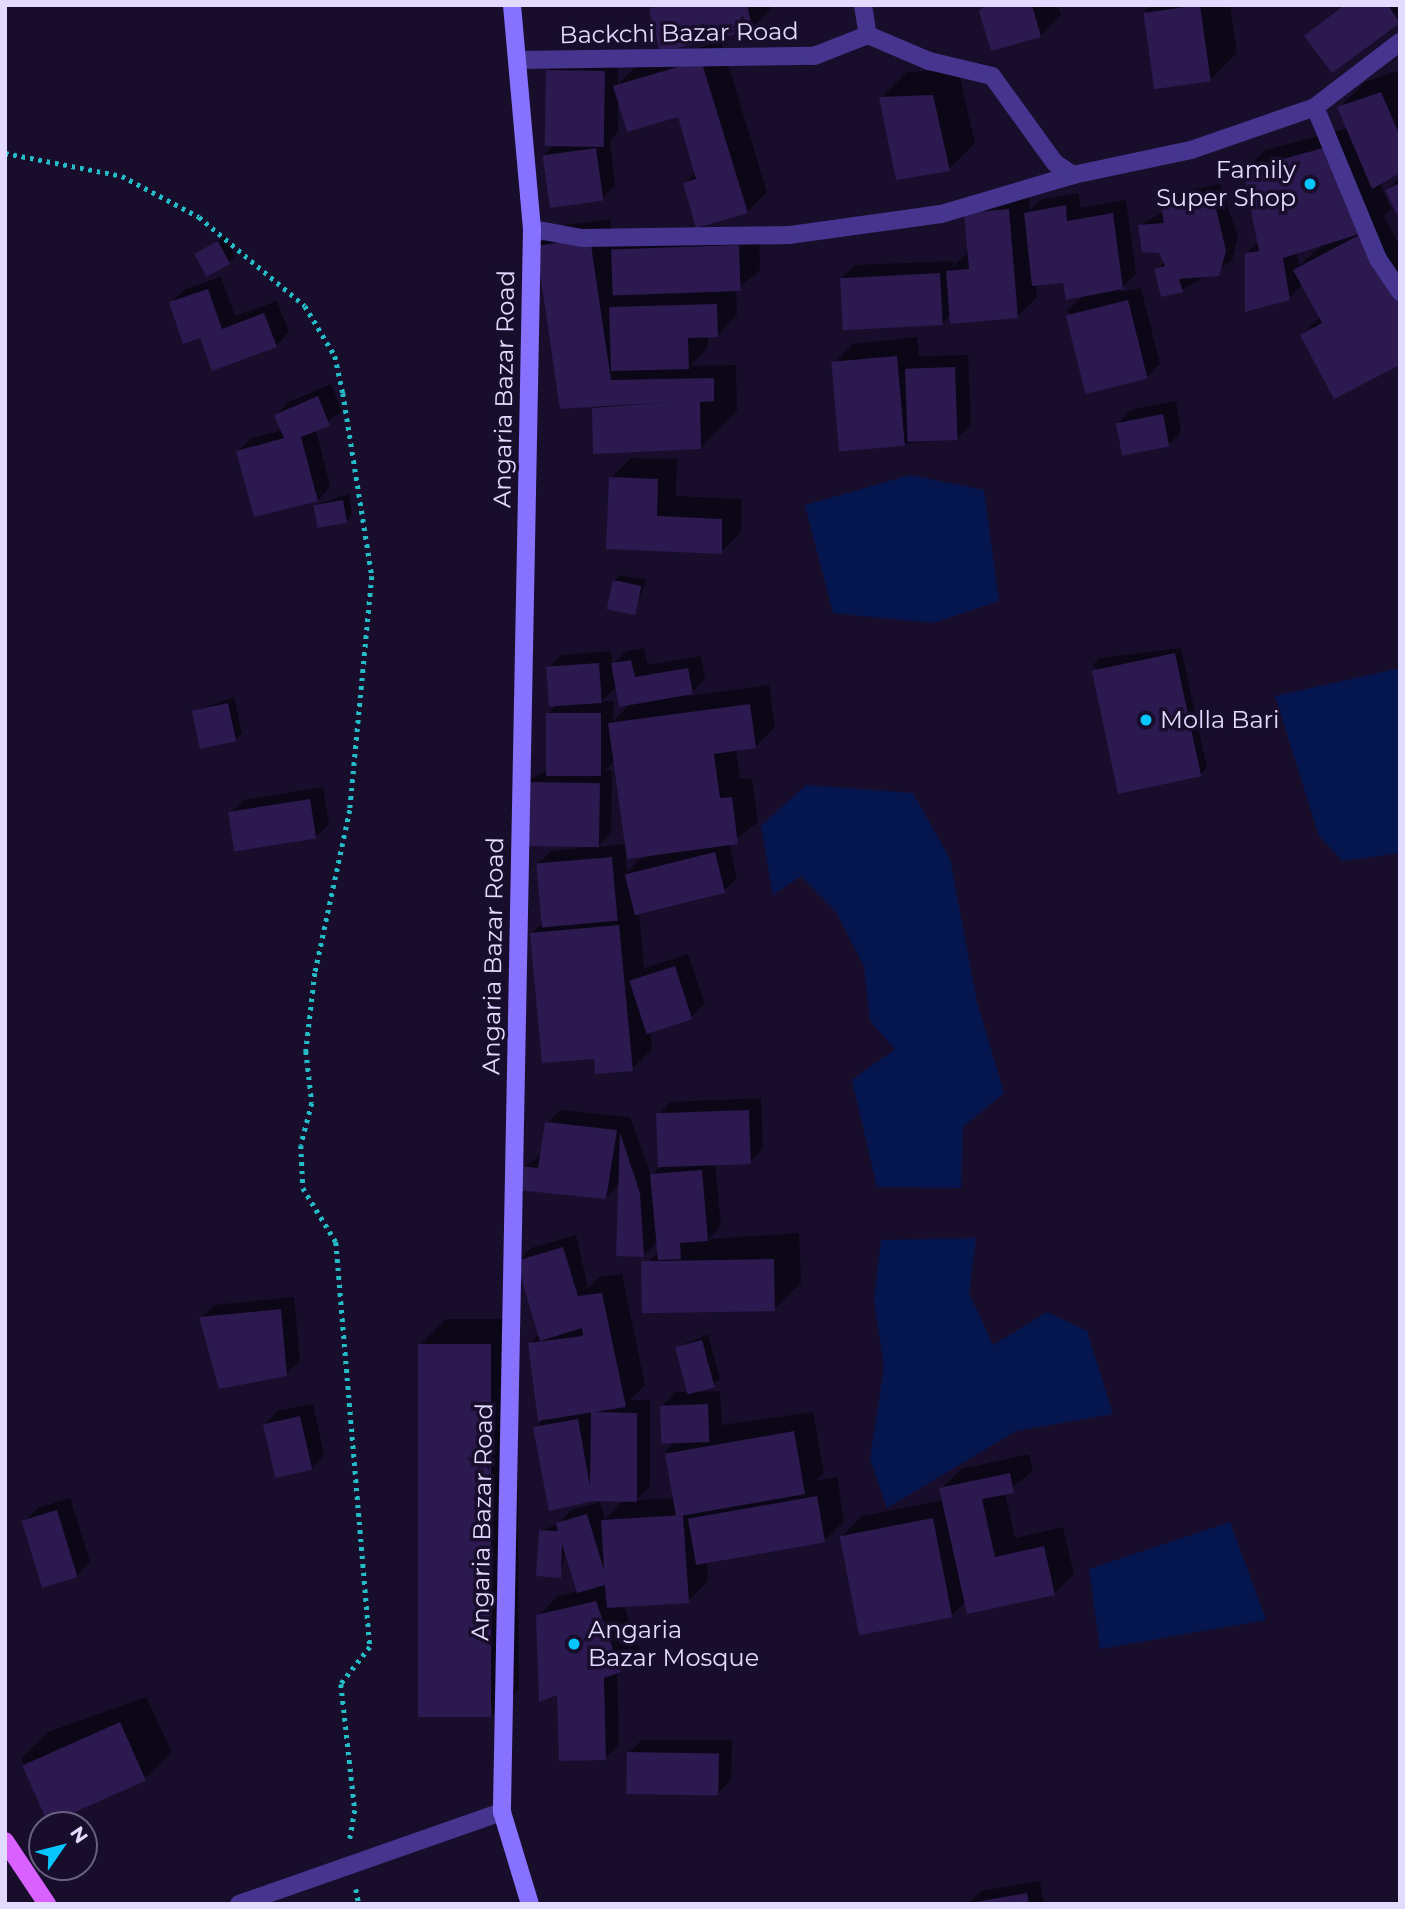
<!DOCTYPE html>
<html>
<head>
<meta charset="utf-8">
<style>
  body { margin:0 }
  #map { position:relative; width:1405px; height:1909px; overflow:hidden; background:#180e2c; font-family:Montserrat,sans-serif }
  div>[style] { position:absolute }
  .water>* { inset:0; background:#05164e }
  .shadow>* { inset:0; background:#0007 }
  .building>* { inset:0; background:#2b194f; transform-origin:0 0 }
  .path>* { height:4.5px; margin-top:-2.25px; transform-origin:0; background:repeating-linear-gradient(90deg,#24bcc8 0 3.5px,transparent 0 8.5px) }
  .minor>* { height:18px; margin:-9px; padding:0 9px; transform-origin:9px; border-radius:9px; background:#45358f }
  .secondary>* { height:18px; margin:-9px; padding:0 9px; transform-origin:9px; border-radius:9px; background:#8771ff }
  .primary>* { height:18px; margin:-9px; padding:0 9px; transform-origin:9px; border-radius:9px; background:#d961ff }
  .dots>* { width:19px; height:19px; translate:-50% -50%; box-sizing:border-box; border:4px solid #180e2c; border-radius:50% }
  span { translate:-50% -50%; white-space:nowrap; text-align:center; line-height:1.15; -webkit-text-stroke:7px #180e2c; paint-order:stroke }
  .street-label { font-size:24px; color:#e3daff }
  .poi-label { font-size:24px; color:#e3daff }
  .right { translate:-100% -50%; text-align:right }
  .left { translate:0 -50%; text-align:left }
  .frame { position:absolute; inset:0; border:7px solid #e3daff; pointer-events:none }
  .north { position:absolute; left:28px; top:1811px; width:70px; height:70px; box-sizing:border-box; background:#180e2c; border:2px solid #696080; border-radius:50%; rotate:55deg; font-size:19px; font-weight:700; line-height:28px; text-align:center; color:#e3daff }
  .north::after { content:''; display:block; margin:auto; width:24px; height:32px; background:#06c5ff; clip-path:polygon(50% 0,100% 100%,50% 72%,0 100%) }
</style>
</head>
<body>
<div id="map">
  <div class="water">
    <div style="clip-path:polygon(910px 475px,984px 490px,999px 601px,933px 623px,833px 613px,805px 505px)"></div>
    <div style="clip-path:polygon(1400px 668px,1400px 853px,1343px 861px,1319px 836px,1275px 696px)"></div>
    <div style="clip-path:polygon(806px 785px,913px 793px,950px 859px,977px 1002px,1004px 1093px,963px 1127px,961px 1188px,877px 1187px,852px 1080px,895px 1049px,870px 1021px,864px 966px,836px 912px,801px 876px,773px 895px,761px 826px)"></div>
    <div style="clip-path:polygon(976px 1238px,969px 1293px,993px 1345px,1047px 1312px,1087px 1331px,1113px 1414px,1016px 1431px,887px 1508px,870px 1459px,884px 1367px,874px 1300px,881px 1240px)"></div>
    <div style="clip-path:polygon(1230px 1522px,1266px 1620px,1100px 1649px,1089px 1569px)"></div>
  </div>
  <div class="shadow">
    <div style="clip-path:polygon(656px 5px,771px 5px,772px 8px,752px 28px,651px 10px)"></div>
    <div style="clip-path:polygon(987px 5px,1058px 5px,1061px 15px,1041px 35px,992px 49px)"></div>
    <div style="clip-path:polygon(1151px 5px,1230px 5px,1237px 53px,1211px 79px,1145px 11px)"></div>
    <div style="clip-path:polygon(1342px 5px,1400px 5px,1400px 20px,1332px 71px,1306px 36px)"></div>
    <div style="clip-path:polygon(721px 41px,767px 192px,747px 212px,699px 227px,759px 226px,760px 270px,736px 290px,737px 315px,717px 336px,708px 336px,708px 347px,690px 366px,736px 365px,737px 411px,700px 448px,594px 409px,600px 402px,538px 246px,558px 226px,610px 219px,614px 248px,633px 229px,698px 227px,685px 183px,696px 172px,679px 115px,618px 99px,618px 132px,610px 140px,615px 186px,602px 199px,544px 155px,554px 144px,548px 71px,561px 58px,618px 58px,618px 84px,635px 67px)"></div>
    <div style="clip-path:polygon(958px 69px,975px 143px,949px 169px,881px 98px,907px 72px)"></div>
    <div style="clip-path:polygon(evenodd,1400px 70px,1400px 171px,1380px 182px,1391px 209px,1384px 216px,1400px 246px,1400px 363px,1302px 335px,1320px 317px,1303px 284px,1289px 298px,1246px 253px,1259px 241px,1245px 171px,1265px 150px,1347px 128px,1339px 108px,1365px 82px,1400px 70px,1324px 246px,1316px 250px,1299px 266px,1297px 252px,1324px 246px)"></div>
    <div style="clip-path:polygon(1400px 178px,1400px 217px,1387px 190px)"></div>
    <div style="clip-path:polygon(1220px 184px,1238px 237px,1232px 261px,1182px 290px,1156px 270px,1165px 261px,1140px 226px,1164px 211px,1176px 193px)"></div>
    <div style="clip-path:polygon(1029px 190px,1030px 210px,1040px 200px,1079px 193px,1080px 208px,1126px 200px,1136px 274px,1118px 292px,1141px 288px,1160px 364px,1146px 378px,1067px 311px,1084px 295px,1065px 281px,1036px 284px,1037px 297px,1017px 317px,951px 314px,942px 324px,842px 278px,855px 265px,953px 261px,953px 266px,968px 252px,966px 213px)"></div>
    <div style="clip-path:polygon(225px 236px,235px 256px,229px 262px,196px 254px)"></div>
    <div style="clip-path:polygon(221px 277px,235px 316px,277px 301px,289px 332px,276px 346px,201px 336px,171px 302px,185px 289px)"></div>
    <div style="clip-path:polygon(917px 337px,919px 356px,968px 355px,971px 425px,957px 438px,905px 444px,833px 364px,853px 344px)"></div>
    <div style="clip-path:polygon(331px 384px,342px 411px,316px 430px,330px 486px,320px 499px,255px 515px,238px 451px,252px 438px,282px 430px,276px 415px,289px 402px)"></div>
    <div style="clip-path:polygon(1176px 401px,1181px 432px,1168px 445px,1118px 423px,1131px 410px)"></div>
    <div style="clip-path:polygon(631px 458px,677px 459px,676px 496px,742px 499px,741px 532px,721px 552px,608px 548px,611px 478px)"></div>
    <div style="clip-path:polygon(349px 494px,352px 515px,346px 521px,315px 505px)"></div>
    <div style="clip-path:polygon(620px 575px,646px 580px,634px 612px,614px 581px)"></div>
    <div style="clip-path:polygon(evenodd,644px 648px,648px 665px,701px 656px,705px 679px,689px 696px,769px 685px,775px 727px,755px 747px,736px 749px,740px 779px,752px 778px,758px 822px,729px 844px,737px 878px,724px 891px,639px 911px,644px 968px,688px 954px,705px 1004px,691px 1017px,650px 1030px,652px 1049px,632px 1069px,595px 1057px,532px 933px,543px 922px,537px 864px,551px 851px,582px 848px,527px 782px,547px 769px,548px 714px,556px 705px,548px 669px,561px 655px,611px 651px,613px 664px,626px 651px,644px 648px,617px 686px,631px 703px,613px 721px,614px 701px,602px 701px,617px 686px,644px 648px,615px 760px,627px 844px,597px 847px,611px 833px,612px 770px,605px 770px,615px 760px,644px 648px,654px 854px,639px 860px,627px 872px,626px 857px,654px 854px)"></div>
    <div style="clip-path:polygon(1181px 648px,1207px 768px,1201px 774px,1093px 665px,1099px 658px)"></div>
    <div style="clip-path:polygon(234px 697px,242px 733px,236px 739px,194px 711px)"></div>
    <div style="clip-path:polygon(323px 787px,329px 824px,316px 837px,230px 813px,244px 800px)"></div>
    <div style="clip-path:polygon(761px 1098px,763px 1148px,750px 1162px,715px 1163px,721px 1226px,708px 1239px,799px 1233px,801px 1283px,774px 1309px,643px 1267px,659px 1252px,658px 1241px,643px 1256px,620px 1183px,606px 1198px,523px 1167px,542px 1154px,547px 1123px,560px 1110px,630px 1117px,651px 1175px,660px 1167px,658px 1115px,671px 1102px)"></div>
    <div style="clip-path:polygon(576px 1235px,588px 1288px,599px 1277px,622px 1274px,645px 1385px,630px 1400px,650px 1400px,650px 1487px,636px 1500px,674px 1498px,666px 1451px,675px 1441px,662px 1406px,675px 1392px,689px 1392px,677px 1347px,708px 1334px,720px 1379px,696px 1392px,720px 1391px,722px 1425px,813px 1412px,824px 1473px,815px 1481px,837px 1477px,844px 1521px,824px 1541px,707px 1562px,708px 1581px,688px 1601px,624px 1606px,640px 1651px,617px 1672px,619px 1745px,605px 1758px,559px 1693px,538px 1616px,558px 1596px,578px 1591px,565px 1552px,560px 1576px,540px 1530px,558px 1525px,571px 1510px,600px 1502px,605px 1519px,624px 1500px,593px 1500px,535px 1428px,545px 1418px,530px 1344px,540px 1333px,518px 1262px,531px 1248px)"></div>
    <div style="clip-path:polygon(294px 1297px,300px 1361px,286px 1374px,201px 1318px,214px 1305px)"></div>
    <div style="clip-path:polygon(446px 1319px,517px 1319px,519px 1689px,493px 1715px,420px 1345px)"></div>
    <div style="clip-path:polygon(313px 1404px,324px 1455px,311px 1469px,265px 1424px,278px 1411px)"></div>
    <div style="clip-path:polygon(1029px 1454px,1033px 1471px,1005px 1493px,1015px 1538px,1063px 1527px,1074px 1574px,1054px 1594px,966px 1601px,951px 1616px,842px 1536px,862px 1516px,944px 1500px,941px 1489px,961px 1469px)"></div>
    <div style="clip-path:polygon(70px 1498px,90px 1562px,77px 1576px,24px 1521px,38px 1508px)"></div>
    <div style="clip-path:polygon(146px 1697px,172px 1752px,145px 1779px,47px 1821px,21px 1758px,48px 1732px)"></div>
    <div style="clip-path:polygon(642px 1740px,732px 1740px,731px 1780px,718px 1793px,628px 1753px)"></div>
    <div style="clip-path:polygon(1040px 1881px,1044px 1904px,968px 1904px,981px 1891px)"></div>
  </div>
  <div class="building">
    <div style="clip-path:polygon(662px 5px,747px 5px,753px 30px,660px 52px,649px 9px)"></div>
    <div style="clip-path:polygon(987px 5px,1032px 5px,1041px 37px,991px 51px,979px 11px)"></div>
    <div style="left:1200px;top:5px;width:77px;height:57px;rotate:82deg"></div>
    <div style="clip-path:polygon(1344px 5px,1388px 5px,1400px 23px,1332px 73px,1304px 36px)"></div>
    <div style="clip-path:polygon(701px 60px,748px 213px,696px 228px,683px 183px,696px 179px,678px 117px,627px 132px,613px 86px)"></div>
    <div style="left:546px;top:70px;width:59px;height:76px;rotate:1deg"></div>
    <div style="clip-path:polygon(1381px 92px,1400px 136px,1400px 173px,1372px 189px,1337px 107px)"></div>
    <div style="clip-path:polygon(933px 95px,950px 171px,896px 180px,879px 97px)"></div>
    <div style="clip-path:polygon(1338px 144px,1372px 230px,1283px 258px,1290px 300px,1245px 312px,1245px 253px,1259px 251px,1243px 170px)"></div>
    <div style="left:596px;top:148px;width:53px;height:54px;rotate:82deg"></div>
    <div style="clip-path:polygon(1400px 183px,1400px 221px,1385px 190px)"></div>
    <div style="clip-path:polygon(1207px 196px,1215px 204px,1226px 251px,1219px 276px,1179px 279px,1183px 292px,1161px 297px,1154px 269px,1165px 266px,1159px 253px,1142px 252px,1138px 225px,1164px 223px,1161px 205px)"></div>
    <div style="clip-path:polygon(1066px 205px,1067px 221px,1113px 213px,1123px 289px,1066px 300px,1063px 283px,1032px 286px,1024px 213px)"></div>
    <div style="clip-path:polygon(1009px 209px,1018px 318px,950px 324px,946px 271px,969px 269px,964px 213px)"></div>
    <div style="clip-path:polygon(1363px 233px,1400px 303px,1400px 365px,1334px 399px,1300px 335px,1322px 323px,1293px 270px)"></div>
    <div style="clip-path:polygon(590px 238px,611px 380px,714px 378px,714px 401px,700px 402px,701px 449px,593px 454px,592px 408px,671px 402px,560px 409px,536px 246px)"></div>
    <div style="left:218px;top:241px;width:26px;height:27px;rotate:62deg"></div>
    <div style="left:739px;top:245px;width:46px;height:128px;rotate:88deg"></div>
    <div style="left:940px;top:273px;width:52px;height:100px;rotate:87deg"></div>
    <div style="clip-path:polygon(208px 289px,222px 329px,264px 313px,277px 347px,212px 371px,200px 338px,183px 344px,169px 302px)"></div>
    <div style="left:1128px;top:300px;width:81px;height:64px;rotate:76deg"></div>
    <div style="clip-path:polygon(717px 304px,718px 337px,688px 338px,689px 369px,611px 371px,609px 307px)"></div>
    <div style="left:897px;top:356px;width:90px;height:66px;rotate:85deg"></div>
    <div style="left:955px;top:367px;width:73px;height:50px;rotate:88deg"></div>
    <div style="clip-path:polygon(318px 396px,330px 426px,301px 437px,318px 501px,254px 517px,236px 451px,284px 438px,274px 415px)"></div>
    <div style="left:1163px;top:414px;width:33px;height:48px;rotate:79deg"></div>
    <div style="clip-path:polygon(609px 477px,658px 479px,657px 516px,722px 519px,722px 554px,606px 549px)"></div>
    <div style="left:343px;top:500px;width:23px;height:30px;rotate:80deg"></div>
    <div style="left:613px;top:580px;width:29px;height:30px;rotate:12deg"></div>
    <div style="left:1175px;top:653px;width:126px;height:85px;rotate:78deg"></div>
    <div style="clip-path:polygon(631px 660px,635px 677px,688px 668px,693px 694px,619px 707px,611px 663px)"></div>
    <div style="left:599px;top:663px;width:40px;height:53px;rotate:86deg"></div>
    <div style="left:228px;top:703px;width:39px;height:37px;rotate:78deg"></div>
    <div style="clip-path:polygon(750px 704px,756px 748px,714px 754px,720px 798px,732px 797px,738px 844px,627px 859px,608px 723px)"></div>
    <div style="left:546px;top:713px;width:55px;height:63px"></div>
    <div style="left:526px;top:782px;width:74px;height:64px;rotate:1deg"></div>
    <div style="left:310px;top:799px;width:40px;height:83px;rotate:81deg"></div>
    <div style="left:715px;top:852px;width:42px;height:93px;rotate:76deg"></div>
    <div style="left:612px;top:857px;width:64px;height:76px;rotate:85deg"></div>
    <div style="clip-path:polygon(619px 925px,633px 1071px,595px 1074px,594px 1059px,542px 1063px,530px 933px)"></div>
    <div style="left:675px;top:966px;width:56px;height:48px;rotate:72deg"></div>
    <div style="left:749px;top:1110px;width:54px;height:93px;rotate:88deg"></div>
    <div style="clip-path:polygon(545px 1122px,617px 1130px,606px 1199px,517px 1190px,521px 1166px,538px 1168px)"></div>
    <div style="clip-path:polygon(620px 1133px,640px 1193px,644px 1257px,616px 1256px)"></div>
    <div style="clip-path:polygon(702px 1170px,708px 1241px,680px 1243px,681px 1259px,658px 1260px,650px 1174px)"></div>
    <div style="clip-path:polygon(563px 1247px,578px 1296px,602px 1293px,626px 1407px,538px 1421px,528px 1343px,583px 1336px,582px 1328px,540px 1341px,516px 1261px)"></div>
    <div style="left:774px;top:1259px;width:52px;height:133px;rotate:89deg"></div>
    <div style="clip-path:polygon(281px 1309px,287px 1376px,219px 1389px,199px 1317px)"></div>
    <div style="left:702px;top:1340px;width:49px;height:28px;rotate:75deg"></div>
    <div style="left:418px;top:1344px;width:73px;height:373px"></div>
    <div style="left:708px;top:1404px;width:38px;height:48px;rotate:88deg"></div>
    <div style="clip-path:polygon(591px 1412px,637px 1413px,637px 1502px,593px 1501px,549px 1511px,533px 1427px,578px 1419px,590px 1486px)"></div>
    <div style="left:300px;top:1416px;width:55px;height:38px;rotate:77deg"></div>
    <div style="left:794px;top:1431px;width:64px;height:131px;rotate:80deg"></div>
    <div style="clip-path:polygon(1010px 1473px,1014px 1493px,982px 1499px,995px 1557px,1044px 1546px,1055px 1595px,967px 1614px,939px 1488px)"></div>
    <div style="left:817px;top:1496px;width:47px;height:131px;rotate:80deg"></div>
    <div style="left:57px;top:1510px;width:70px;height:37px;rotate:73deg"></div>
    <div style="clip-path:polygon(587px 1514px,604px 1570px,601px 1520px,683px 1515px,689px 1603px,607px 1608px,605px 1585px,577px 1593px,562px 1544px,561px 1578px,536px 1576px,539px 1530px,558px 1531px,556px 1523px)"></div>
    <div style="left:933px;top:1518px;width:101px;height:95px;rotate:79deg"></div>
    <div style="clip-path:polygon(596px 1601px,621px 1672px,604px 1678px,606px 1760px,559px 1761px,557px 1695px,539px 1702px,536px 1615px)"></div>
    <div style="left:120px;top:1722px;width:64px;height:107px;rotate:66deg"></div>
    <div style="left:627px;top:1752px;width:92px;height:42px;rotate:1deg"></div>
    <div style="clip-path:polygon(1027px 1893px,1029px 1904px,976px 1904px,976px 1902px)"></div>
  </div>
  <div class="path">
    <div style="left:5px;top:153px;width:119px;rotate:11.1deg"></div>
    <div style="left:122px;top:176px;width:87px;rotate:28deg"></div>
    <div style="left:199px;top:217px;width:138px;rotate:40deg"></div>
    <div style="left:305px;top:306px;width:58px;rotate:59deg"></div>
    <div style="left:335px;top:356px;width:38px;rotate:78deg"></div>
    <div style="left:343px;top:393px;width:185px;rotate:81deg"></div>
    <div style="left:372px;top:576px;width:235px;rotate:95.4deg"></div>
    <div style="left:350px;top:810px;width:167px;rotate:102.1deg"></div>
    <div style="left:315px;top:973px;width:79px;rotate:96.6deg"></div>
    <div style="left:306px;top:1051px;width:52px;rotate:83.4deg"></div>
    <div style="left:312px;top:1103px;width:43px;rotate:104.7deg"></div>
    <div style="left:301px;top:1145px;width:43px;rotate:87.3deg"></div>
    <div style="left:303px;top:1188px;width:63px;rotate:58.6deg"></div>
    <div style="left:336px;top:1242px;width:406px;rotate:85.2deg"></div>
    <div style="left:370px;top:1647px;width:47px;rotate:128.1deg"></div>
    <div style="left:341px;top:1684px;width:127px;rotate:83.7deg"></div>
    <div style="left:355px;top:1810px;width:29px;rotate:100deg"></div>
    <div style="left:356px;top:1889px;width:15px;rotate:79deg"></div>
  </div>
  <div class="minor">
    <div style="left:863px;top:5px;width:30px;rotate:81deg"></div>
    <div style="left:518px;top:60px;width:296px;rotate:-0.8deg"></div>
    <div style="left:814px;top:56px;width:58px;rotate:-21.3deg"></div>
    <div style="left:868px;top:35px;width:66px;rotate:23.1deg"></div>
    <div style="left:929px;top:61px;width:65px;rotate:13.4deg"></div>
    <div style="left:992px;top:76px;width:107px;rotate:54.1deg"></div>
    <div style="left:1055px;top:163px;width:22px;rotate:34deg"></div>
    <div style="left:1073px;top:175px;width:138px;rotate:163.5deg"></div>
    <div style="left:941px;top:214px;width:152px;rotate:172.1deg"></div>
    <div style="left:790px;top:235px;width:208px;rotate:179.2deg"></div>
    <div style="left:582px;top:238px;width:51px;rotate:-169.8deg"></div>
    <div style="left:1315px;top:107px;width:165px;rotate:67.5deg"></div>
    <div style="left:1378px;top:259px;width:40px;rotate:56deg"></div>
    <div style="left:1073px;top:175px;width:121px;rotate:-12deg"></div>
    <div style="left:1191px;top:150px;width:131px;rotate:-19.1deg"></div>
    <div style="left:1315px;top:107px;width:107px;rotate:-37.4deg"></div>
    <div style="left:239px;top:1904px;width:279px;rotate:-19.3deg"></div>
  </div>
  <div class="secondary">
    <div style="left:512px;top:5px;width:225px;rotate:84.9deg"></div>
    <div style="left:532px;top:229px;width:1583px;rotate:91.09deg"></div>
    <div style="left:502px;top:1812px;width:96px;rotate:73.1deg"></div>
  </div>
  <div class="primary">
    <div style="left:5px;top:1841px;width:76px;rotate:56.3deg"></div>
  </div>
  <div class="dots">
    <div style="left:1310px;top:184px;background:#06c5ff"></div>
    <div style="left:1146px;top:720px;background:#06c5ff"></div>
    <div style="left:574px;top:1644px;background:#06c5ff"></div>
  </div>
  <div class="street-label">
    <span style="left:679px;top:33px;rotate:-1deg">Backchi Bazar Road</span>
    <span style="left:504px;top:389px;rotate:-89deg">Angaria Bazar Road</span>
    <span style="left:493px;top:956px;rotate:-89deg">Angaria Bazar Road</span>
    <span style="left:482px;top:1522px;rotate:-89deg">Angaria Bazar Road</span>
  </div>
  <div class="poi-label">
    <span class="right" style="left:1296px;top:184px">Family<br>Super Shop</span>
    <span class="left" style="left:1160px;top:720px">Molla Bari</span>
    <span class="left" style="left:588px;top:1644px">Angaria<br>Bazar Mosque</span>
  </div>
  <div class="frame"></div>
  <div class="north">N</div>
</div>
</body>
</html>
